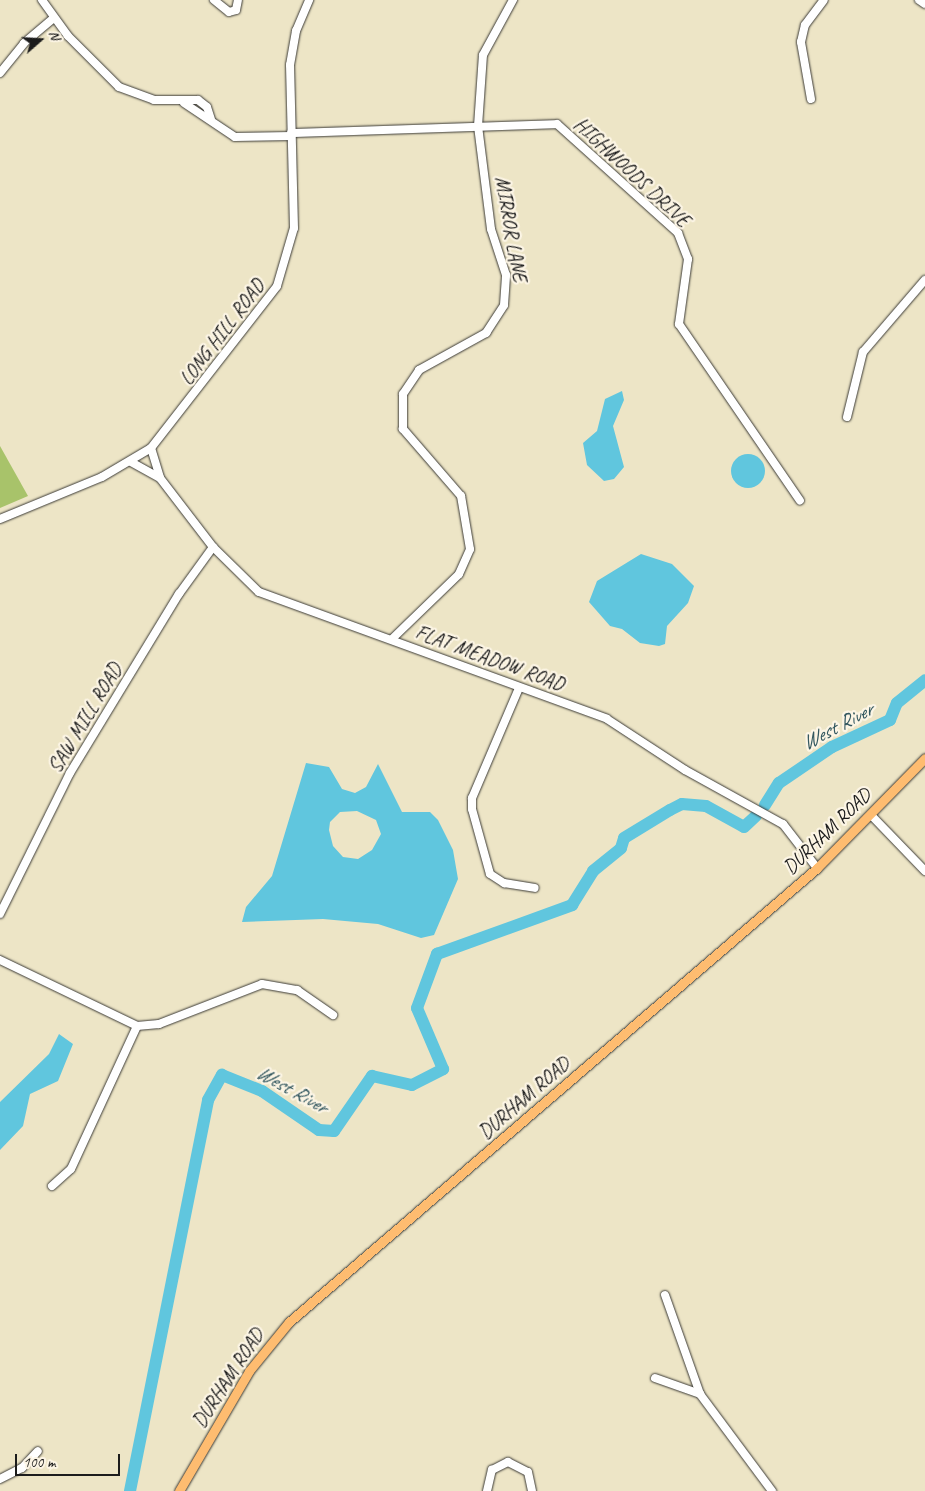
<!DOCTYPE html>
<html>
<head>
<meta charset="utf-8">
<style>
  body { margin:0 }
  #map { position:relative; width:925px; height:1491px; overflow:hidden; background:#ede5c6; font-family:Caveat,sans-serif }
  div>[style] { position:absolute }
  .green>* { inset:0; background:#a8c36a }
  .water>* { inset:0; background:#60c6de }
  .round { border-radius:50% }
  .river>* { height:12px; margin:-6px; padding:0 6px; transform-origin:6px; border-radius:6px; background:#60c6de }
  .roads { filter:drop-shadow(0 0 1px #3b3a36) drop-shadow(0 0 1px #3b3a36) }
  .minor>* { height:8px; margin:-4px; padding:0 4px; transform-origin:4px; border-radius:4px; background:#fff }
  .major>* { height:9px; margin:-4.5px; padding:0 4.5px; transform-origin:4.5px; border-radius:4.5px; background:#febc70 }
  span { translate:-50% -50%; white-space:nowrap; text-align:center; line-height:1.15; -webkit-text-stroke:4.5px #fcf5e5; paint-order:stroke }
  .street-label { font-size:20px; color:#1c1c1c }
  .water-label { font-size:21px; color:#345860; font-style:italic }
  .north { position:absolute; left:15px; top:15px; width:50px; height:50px; -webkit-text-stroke:4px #fcf5e5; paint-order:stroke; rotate:71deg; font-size:14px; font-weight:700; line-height:20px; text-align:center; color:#1c1c1c }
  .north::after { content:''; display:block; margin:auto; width:18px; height:22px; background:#1c1c1c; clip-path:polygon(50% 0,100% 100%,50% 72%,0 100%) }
  .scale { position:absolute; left:15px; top:1454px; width:105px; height:22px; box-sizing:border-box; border:2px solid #1c1c1c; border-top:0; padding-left:6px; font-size:15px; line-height:18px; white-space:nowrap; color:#1c1c1c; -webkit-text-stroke:4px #fcf5e5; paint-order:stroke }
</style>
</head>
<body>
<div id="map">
  <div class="green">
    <div style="clip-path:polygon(0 446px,28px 496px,0 508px)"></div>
  </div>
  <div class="water">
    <div style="clip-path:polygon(622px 391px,624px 400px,613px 426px,624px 467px,614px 479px,604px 481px,587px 465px,583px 443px,597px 431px,605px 399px)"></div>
    <div class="round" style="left:731px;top:454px;width:34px;height:34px"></div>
    <div style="clip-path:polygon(641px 554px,672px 564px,694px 586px,688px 603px,667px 626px,665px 644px,659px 646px,640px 643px,622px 629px,610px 626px,589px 602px,597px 581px)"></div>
    <div style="clip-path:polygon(evenodd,306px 763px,329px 767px,342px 789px,355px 793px,366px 787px,378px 764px,402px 812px,430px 812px,438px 820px,453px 850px,458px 879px,434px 935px,421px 938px,378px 924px,323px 919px,242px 922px,246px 907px,272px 876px,306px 763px,357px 811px,376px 820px,381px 834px,372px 850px,358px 859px,343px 857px,333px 846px,329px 830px,330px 822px,340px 812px,357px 811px)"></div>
    <div style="clip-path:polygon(59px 1034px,73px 1044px,58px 1081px,30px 1094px,23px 1126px,0 1150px,0 1102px,49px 1054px)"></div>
  </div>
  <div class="river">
    <div style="left:765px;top:805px;width:26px;rotate:-58deg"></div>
    <div style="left:779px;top:783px;width:64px;rotate:-34.2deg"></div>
    <div style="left:832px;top:747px;width:64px;rotate:-25deg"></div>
    <div style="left:890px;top:720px;width:18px;rotate:-68deg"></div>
    <div style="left:897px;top:703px;width:36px;rotate:-39deg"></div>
    <div style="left:130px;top:1491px;width:399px;rotate:-78.7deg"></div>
    <div style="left:208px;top:1100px;width:29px;rotate:-61deg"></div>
    <div style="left:222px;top:1075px;width:43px;rotate:21.8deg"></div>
    <div style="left:262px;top:1091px;width:69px;rotate:34.4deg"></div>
    <div style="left:319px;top:1130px;width:15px;rotate:4deg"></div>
    <div style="left:334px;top:1131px;width:67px;rotate:-55.4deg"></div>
    <div style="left:372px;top:1076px;width:41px;rotate:12.7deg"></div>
    <div style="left:412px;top:1085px;width:35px;rotate:-27deg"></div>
    <div style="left:443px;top:1069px;width:66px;rotate:-113.1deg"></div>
    <div style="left:417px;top:1008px;width:58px;rotate:-69.7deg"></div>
    <div style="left:437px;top:954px;width:144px;rotate:-19.9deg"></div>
    <div style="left:572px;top:905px;width:40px;rotate:-58deg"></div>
    <div style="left:593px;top:871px;width:36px;rotate:-39deg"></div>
    <div style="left:621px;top:848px;width:10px;rotate:-73deg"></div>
    <div style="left:624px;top:838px;width:54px;rotate:-31.3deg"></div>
    <div style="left:670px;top:810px;width:13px;rotate:-27deg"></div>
    <div style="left:682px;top:804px;width:24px;rotate:5deg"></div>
    <div style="left:706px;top:806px;width:43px;rotate:28.9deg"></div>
    <div style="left:744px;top:827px;width:16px;rotate:-43deg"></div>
  </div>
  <div class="roads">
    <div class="minor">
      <div style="left:42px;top:0;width:44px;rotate:54.2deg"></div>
      <div style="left:68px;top:36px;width:72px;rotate:45deg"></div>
      <div style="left:119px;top:87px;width:37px;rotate:20deg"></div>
      <div style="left:154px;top:100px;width:44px"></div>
      <div style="left:198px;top:100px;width:11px;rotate:38deg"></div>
      <div style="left:207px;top:107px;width:13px;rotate:72deg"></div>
      <div style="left:214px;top:0;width:19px;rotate:39deg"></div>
      <div style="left:229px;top:12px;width:7px;rotate:-16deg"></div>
      <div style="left:236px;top:10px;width:10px;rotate:-79deg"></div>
      <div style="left:919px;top:0;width:7px;rotate:34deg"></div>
      <div style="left:0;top:73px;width:38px;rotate:-51deg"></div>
      <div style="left:24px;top:43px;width:39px;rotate:-40deg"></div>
      <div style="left:811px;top:99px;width:58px;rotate:-100deg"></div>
      <div style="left:801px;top:42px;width:17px;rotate:-77deg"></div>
      <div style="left:805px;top:25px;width:31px;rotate:-53deg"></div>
      <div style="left:184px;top:103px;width:61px;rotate:33.7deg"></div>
      <div style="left:235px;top:137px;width:56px;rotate:-1deg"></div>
      <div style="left:291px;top:133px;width:266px;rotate:-1.9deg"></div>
      <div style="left:557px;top:124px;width:163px;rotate:42deg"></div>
      <div style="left:678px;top:233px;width:28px;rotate:69deg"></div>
      <div style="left:688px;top:259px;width:66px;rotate:97.9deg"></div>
      <div style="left:679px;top:324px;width:214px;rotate:55.6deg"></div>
      <div style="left:847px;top:417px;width:67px;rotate:-76.2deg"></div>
      <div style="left:863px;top:352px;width:95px;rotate:-49.3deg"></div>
      <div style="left:151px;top:448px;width:31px;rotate:73deg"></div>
      <div style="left:160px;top:478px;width:87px;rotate:52.5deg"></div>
      <div style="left:213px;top:547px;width:64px;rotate:44.4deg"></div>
      <div style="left:259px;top:592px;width:370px;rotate:20deg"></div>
      <div style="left:607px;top:719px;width:93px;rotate:33.2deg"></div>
      <div style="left:685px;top:770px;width:112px;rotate:28.9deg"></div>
      <div style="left:783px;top:824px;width:56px;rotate:52.3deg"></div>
      <div style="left:131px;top:462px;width:33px;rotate:29deg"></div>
      <div style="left:0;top:519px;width:110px;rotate:-22.4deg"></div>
      <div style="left:102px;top:477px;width:57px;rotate:-30.6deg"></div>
      <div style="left:151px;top:448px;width:205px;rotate:-52.1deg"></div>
      <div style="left:277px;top:286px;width:60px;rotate:-73.7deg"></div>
      <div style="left:294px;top:228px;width:163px;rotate:-91.4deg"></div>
      <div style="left:290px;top:65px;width:35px;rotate:-80deg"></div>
      <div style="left:296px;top:31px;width:34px;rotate:-67deg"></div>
      <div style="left:392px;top:639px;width:93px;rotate:-44.1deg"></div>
      <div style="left:459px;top:574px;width:27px;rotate:-66deg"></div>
      <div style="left:470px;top:549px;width:54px;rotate:-99.6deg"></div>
      <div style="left:461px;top:496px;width:89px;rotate:-130.9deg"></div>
      <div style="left:403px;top:429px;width:35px;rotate:-90deg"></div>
      <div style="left:403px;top:394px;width:29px;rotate:-56deg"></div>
      <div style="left:419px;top:370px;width:77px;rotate:-28.9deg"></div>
      <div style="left:486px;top:333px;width:33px;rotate:-57deg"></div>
      <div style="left:504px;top:305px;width:30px;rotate:-86deg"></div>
      <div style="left:506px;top:275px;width:48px;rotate:-108.1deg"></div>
      <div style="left:491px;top:229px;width:104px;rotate:-97.2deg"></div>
      <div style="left:478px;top:126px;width:71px;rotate:-86deg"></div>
      <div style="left:483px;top:55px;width:63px;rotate:-61.4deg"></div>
      <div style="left:519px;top:688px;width:120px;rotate:113.1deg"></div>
      <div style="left:472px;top:798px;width:11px;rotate:90deg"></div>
      <div style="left:472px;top:809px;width:67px;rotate:74.5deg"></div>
      <div style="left:490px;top:874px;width:17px;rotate:33deg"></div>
      <div style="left:504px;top:883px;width:31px;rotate:9deg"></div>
      <div style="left:871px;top:815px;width:78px;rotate:46deg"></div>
      <div style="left:0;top:914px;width:157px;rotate:-63.6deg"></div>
      <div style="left:70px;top:773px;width:210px;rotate:-58.7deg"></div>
      <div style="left:179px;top:594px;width:58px;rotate:-54.1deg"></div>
      <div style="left:0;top:960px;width:152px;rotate:25.7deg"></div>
      <div style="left:137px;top:1026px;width:22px;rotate:-5deg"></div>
      <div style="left:159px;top:1024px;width:110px;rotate:-21.2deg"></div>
      <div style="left:262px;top:984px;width:36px;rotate:10deg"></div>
      <div style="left:297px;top:990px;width:44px;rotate:34.8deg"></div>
      <div style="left:52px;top:1186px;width:25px;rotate:-42deg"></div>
      <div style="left:71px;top:1169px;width:157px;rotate:-65.2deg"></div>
      <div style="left:665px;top:1295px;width:105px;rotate:70.5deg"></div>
      <div style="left:655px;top:1378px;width:48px;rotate:19.6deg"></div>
      <div style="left:700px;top:1394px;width:121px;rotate:53.4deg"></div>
      <div style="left:0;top:1479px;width:25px;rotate:-27deg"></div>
      <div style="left:22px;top:1468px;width:23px;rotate:-47deg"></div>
      <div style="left:487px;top:1491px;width:22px;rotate:-77deg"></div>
      <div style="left:492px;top:1470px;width:18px;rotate:-27deg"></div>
      <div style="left:508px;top:1462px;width:22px;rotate:27deg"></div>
      <div style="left:528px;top:1472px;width:19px;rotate:78deg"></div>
    </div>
    <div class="major">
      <div style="left:179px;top:1491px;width:139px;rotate:-59.7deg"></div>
      <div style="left:249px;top:1371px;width:63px;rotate:-50.8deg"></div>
      <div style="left:289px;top:1322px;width:696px;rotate:-40.69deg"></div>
      <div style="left:817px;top:868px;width:154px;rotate:-45.5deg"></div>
    </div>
  </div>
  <div class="street-label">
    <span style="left:632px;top:172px;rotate:43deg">HIGHWOODS DRIVE</span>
    <span style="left:511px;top:229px;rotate:80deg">MIRROR LANE</span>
    <span style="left:222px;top:332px;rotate:-53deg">LONG HILL ROAD</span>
    <span style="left:490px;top:658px;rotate:20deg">FLAT MEADOW ROAD</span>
    <span style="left:85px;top:718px;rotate:-59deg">SAW MILL ROAD</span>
    <span style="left:827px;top:831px;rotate:-44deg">DURHAM ROAD</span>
    <span style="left:524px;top:1098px;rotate:-41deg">DURHAM ROAD</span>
    <span style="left:228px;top:1378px;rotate:-57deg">DURHAM ROAD</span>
  </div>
  <div class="water-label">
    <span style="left:837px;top:726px;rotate:-28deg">West River</span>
    <span style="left:292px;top:1089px;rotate:29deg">West River</span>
  </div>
  <div class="north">N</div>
  <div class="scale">100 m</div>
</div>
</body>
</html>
